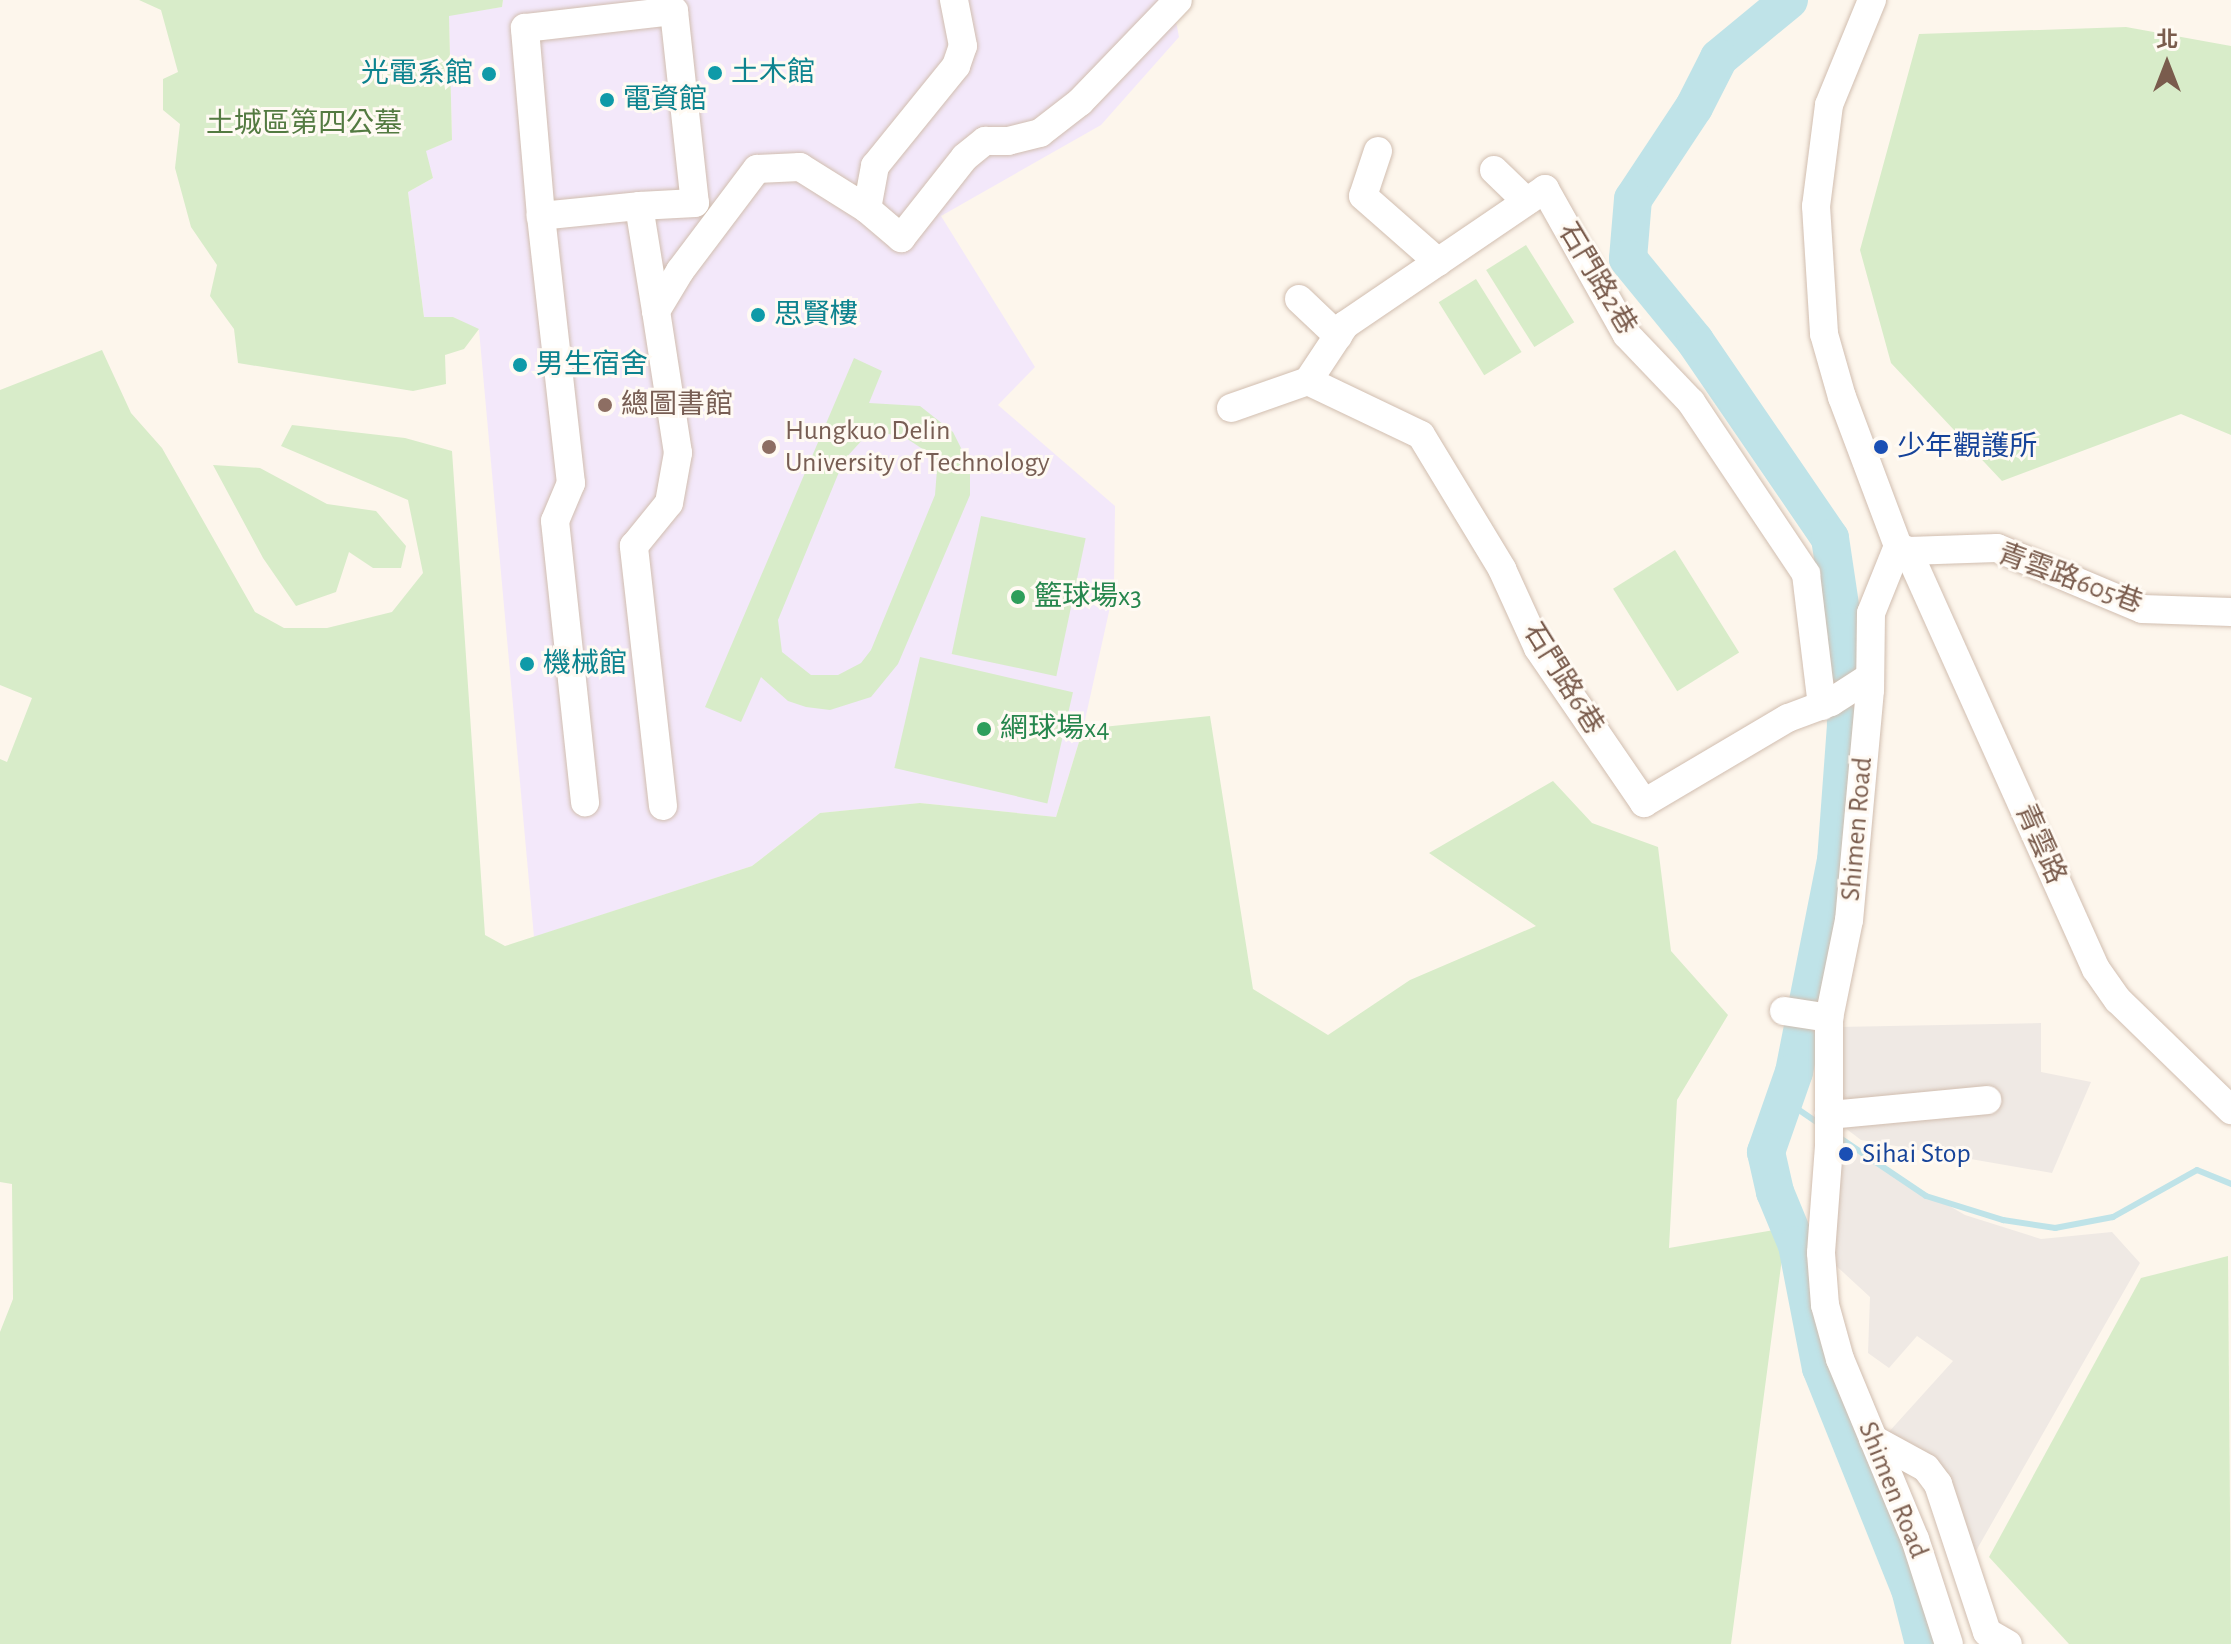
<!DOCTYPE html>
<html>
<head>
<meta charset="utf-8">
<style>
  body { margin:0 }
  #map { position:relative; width:2231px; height:1644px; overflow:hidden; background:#fdf6ec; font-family:"Alegreya Sans","Noto Sans TC",sans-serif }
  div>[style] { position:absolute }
  .industrial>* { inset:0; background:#efe9e4 }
  .education>* { inset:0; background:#f3e8fa }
  .green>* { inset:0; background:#d8ecc9; transform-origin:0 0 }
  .stream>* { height:6px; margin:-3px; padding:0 3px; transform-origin:3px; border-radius:3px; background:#bfe3e8 }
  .river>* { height:38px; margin:-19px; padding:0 19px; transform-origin:19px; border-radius:19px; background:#bfe3e8 }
  .roads { filter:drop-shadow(0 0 2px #d1beb0) drop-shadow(0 0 2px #d1beb0) }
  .minor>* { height:28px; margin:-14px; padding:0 14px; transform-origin:14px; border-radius:14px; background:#fff }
  .dots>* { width:22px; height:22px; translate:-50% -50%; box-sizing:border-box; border:4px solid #fffaf3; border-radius:50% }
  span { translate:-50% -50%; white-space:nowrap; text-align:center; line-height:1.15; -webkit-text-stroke:6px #fffaf3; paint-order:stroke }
  .culture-label { font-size:28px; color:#0d838f }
  .left { translate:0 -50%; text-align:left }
  .right { translate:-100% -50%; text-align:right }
  .park-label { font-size:28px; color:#537a41 }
  .street-label { font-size:28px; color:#7a5c4d }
  .education-label { font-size:28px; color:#785e54 }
  .transit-label { font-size:28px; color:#164399 }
  .leisure-label { font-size:28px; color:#27864d }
  .north { position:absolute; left:2127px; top:24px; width:80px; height:80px; -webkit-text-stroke:6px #fffaf3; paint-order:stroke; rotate:0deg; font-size:22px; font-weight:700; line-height:32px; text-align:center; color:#7a5c4d }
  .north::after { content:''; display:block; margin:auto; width:28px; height:36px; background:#7a5c4d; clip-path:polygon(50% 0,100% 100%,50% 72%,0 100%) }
</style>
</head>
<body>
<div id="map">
  <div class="industrial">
    <div style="clip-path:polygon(2041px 1023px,2041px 1072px,2091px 1082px,2052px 1173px,1861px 1140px,1836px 1121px,1838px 1027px)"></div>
    <div style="clip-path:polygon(1835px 1140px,1965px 1215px,2041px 1239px,2112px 1232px,2140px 1263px,1972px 1558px,1950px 1478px,1912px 1444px,1887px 1434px,1953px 1361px,1917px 1336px,1889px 1368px,1868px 1353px,1870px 1297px,1832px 1262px)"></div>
  </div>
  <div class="education">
    <div style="clip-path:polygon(503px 0,1172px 0,1179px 37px,1101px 125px,941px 216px,1035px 367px,998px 405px,1115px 506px,1114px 589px,1083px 729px,1056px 817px,920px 803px,820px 813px,752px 866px,534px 937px,479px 330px,453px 317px,424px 317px,408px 192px,433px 178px,425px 151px,452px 140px,449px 15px,502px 7px)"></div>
  </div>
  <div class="green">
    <div style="clip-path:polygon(139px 0,503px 0,502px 7px,449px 16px,452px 140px,426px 151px,433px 178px,408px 192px,424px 317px,453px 317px,479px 329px,464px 349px,445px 355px,446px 384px,413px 391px,238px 363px,234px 329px,210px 296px,217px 265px,191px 227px,175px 168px,180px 124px,163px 110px,163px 79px,178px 72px,161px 10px)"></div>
    <div style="clip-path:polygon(2126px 27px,2231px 46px,2231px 435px,2181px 414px,2002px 481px,1891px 363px,1860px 250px,1919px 34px)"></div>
    <div style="left:1526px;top:245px;width:91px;height:47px;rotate:58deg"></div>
    <div style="left:1476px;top:279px;width:86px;height:44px;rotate:58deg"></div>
    <div style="clip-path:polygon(102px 350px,131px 413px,162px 448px,255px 612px,284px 628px,327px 628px,392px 612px,423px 573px,408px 500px,281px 446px,292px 425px,405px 438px,452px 451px,485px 935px,505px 946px,752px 866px,820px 813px,920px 803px,1056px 817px,1083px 729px,1210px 716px,1253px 989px,1328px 1035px,1410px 980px,1536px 926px,1429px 853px,1553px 781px,1592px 823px,1658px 847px,1671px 951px,1728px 1015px,1677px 1100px,1669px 1248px,1786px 1228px,1731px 1644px,0 1644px,0 1332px,13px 1299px,12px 1184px,0 1182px,0 759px,7px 762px,32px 698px,0 685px,0 390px)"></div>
    <div style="clip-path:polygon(evenodd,854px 358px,882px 371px,869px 403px,920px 406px,953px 432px,970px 466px,970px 495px,898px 664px,871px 697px,830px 710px,806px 707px,788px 701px,761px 677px,741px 722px,705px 707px,854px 358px,881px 433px,903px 436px,930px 454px,937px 469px,935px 495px,871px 650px,861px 663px,838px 675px,811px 675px,782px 652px,778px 620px,844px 460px,864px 438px,881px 433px)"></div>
    <div style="clip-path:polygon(213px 465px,260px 468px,327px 504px,376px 511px,406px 546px,401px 568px,373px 568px,349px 552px,336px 592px,296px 606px,263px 558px)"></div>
    <div style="left:981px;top:516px;width:107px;height:141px;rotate:12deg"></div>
    <div style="left:1675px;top:550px;width:121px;height:73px;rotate:58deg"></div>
    <div style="left:920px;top:657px;width:157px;height:114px;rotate:13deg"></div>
    <div style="clip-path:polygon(2228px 1256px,2231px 1644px,2069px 1644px,1989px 1557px,2141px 1278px)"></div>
  </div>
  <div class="stream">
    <div style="left:1783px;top:1099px;width:46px;rotate:34.4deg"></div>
    <div style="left:1837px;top:1136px;width:107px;rotate:34deg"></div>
    <div style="left:1926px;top:1196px;width:81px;rotate:17.3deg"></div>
    <div style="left:2003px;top:1220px;width:53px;rotate:8.7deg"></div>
    <div style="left:2055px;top:1228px;width:59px;rotate:-10.7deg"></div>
    <div style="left:2113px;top:1217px;width:96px;rotate:-29.2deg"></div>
    <div style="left:2197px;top:1170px;width:37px;rotate:22deg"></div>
  </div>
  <div class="river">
    <div style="left:1789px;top:0;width:91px;rotate:140.4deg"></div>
    <div style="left:1719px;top:58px;width:55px;rotate:117deg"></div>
    <div style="left:1694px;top:107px;width:110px;rotate:123.5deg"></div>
    <div style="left:1633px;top:199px;width:60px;rotate:94.8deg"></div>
    <div style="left:1628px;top:259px;width:106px;rotate:50.7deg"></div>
    <div style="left:1695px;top:341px;width:239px;rotate:55.6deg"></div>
    <div style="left:1830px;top:538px;width:95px;rotate:81.5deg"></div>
    <div style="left:1844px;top:632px;width:93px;rotate:88.8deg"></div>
    <div style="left:1846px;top:725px;width:135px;rotate:94.2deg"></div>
    <div style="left:1836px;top:860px;width:216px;rotate:101.2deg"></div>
    <div style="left:1794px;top:1072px;width:85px;rotate:109.3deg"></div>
    <div style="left:1766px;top:1152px;width:41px;rotate:77.3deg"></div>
    <div style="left:1775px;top:1192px;width:57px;rotate:67.5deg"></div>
    <div style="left:1797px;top:1245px;width:125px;rotate:79deg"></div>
    <div style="left:1821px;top:1368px;width:238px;rotate:68.1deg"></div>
    <div style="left:1910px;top:1589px;width:57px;rotate:75.7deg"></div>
  </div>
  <div class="roads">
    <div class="minor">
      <div style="left:1872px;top:0;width:113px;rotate:112.3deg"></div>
      <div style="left:1829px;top:105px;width:102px;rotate:97.3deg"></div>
      <div style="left:1816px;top:206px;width:128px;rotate:86.4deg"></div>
      <div style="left:1824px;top:334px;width:66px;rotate:74.1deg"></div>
      <div style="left:1842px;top:397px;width:159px;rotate:69.4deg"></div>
      <div style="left:1898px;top:546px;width:11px;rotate:27deg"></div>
      <div style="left:1908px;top:551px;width:458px;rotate:65.8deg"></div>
      <div style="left:2096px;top:969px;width:38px;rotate:55deg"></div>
      <div style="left:2118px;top:1000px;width:158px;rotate:44.2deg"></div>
      <div style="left:1378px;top:151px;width:47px;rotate:108.4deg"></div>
      <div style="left:1363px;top:196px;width:100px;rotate:41.3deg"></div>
      <div style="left:1494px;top:170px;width:45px;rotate:44.1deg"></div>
      <div style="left:639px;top:206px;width:99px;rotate:174.2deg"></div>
      <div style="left:541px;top:216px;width:189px;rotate:-94.9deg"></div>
      <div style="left:525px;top:28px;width:150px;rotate:-6.5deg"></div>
      <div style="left:674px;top:11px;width:193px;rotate:83.8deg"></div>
      <div style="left:695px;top:203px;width:56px;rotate:176.9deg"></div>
      <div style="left:639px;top:206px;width:106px;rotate:80.8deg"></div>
      <div style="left:867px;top:209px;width:44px;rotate:-79.5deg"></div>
      <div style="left:875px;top:166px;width:129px;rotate:-51deg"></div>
      <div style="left:956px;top:66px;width:21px;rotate:-71deg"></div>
      <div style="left:963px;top:46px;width:47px;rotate:-101.1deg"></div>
      <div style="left:541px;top:216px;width:269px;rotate:83.6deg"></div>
      <div style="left:571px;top:483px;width:41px;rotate:112.8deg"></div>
      <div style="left:555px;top:521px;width:283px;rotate:83.9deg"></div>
      <div style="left:1299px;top:299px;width:54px;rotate:43.5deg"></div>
      <div style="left:1308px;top:381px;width:125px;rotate:25.5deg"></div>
      <div style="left:1421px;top:435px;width:157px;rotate:58.8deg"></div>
      <div style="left:1502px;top:569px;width:87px;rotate:65.5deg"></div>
      <div style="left:1538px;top:648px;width:188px;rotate:55.6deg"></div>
      <div style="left:1644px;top:803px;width:167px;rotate:-30.6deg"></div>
      <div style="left:1788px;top:718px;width:46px;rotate:-20.4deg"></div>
      <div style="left:1831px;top:702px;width:46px;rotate:-32.7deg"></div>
      <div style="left:1231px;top:408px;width:82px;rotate:-19.3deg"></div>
      <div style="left:1308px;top:381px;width:67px;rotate:-56.5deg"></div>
      <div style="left:1345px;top:325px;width:242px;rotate:-34.2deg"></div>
      <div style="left:1545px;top:189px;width:167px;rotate:60.7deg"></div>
      <div style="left:1627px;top:335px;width:93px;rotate:46.3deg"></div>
      <div style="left:1691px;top:402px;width:207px;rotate:56.2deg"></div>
      <div style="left:1806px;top:574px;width:133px;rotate:83.1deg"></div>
      <div style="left:1898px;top:546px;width:72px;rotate:111.9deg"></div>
      <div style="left:1871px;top:613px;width:77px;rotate:90.7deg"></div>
      <div style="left:1870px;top:690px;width:231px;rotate:95.2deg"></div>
      <div style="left:1849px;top:920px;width:100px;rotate:101.5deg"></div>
      <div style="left:1829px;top:1018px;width:128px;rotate:90deg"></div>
      <div style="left:1829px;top:1146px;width:107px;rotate:94.3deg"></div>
      <div style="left:1821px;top:1253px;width:52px;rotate:85.6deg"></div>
      <div style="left:1825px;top:1305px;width:56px;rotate:74.5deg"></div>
      <div style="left:1840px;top:1359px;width:195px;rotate:67.4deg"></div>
      <div style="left:1915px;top:1539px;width:110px;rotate:72.1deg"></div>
      <div style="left:1908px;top:551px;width:89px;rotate:-1.9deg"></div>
      <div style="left:1997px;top:548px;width:157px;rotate:22.8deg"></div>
      <div style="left:2142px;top:609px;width:89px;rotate:1.9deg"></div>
      <div style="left:663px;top:806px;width:262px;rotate:-96.4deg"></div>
      <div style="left:634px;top:546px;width:55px;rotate:-50.9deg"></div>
      <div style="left:669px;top:503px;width:51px;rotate:-79.8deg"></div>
      <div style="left:678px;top:453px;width:144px;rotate:-98.8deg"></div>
      <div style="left:656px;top:311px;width:47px;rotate:-59deg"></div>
      <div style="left:680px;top:271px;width:128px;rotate:-53deg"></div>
      <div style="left:757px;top:169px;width:43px;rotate:-2.7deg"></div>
      <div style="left:800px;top:167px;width:79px;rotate:32.1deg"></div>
      <div style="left:867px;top:209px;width:45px;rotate:40.5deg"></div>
      <div style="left:901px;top:238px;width:103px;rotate:-51.7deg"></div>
      <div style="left:965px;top:157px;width:26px;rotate:-39deg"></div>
      <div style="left:985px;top:141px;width:23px"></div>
      <div style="left:1008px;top:141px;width:33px;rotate:-14deg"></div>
      <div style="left:1040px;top:133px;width:51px;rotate:-37.8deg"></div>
      <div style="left:1080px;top:102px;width:141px;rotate:-46.1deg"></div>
      <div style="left:1784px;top:1011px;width:46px;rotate:8.8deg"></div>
      <div style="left:1829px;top:1115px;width:159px;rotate:-5.4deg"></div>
      <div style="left:1873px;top:1439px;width:60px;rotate:28.7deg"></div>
      <div style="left:1926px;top:1468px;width:20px;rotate:53deg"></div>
      <div style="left:1938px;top:1484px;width:156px;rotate:71.7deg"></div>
      <div style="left:1987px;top:1632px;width:24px;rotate:30deg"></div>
    </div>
  </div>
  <div class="dots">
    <div style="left:715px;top:73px;background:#0f9aa8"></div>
    <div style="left:489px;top:74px;background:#0f9aa8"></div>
    <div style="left:607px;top:100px;background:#0f9aa8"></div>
    <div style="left:758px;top:315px;background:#0f9aa8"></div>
    <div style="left:520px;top:365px;background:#0f9aa8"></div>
    <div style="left:605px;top:405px;background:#8d6e63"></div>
    <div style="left:769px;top:447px;background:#8d6e63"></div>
    <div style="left:1881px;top:447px;background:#1a4fb4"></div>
    <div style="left:1018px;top:597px;background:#2e9e5b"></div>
    <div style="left:527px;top:664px;background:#0f9aa8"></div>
    <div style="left:984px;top:729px;background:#2e9e5b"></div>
    <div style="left:1846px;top:1154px;background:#1a4fb4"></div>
  </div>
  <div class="culture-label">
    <span class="left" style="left:731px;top:73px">土木館</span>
    <span class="right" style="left:473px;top:74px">光電系館</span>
    <span class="left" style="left:623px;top:100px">電資館</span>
    <span class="left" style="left:774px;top:315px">思賢樓</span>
    <span class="left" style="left:536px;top:365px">男生宿舍</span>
    <span class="left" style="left:543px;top:664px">機械館</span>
  </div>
  <div class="park-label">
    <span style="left:304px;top:124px">土城區第四公墓</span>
  </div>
  <div class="street-label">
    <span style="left:1597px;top:279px;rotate:59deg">石門路2巷</span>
    <span style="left:2070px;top:579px;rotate:20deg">青雲路605巷</span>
    <span style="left:1563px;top:679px;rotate:58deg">石門路6巷</span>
    <span style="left:1857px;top:829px;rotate:-85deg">Shimen Road</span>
    <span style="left:2040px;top:844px;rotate:66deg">青雲路</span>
    <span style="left:1893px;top:1490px;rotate:68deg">Shimen Road</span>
  </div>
  <div class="education-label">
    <span class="left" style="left:621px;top:405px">總圖書館</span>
    <span class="left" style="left:785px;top:447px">Hungkuo Delin<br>University of Technology</span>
  </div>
  <div class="transit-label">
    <span class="left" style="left:1897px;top:447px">少年觀護所</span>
    <span class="left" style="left:1862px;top:1154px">Sihai Stop</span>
  </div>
  <div class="leisure-label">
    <span class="left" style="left:1034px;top:597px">籃球場x3</span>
    <span class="left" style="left:1000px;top:729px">網球場x4</span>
  </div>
  <div class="north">北</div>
</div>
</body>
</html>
